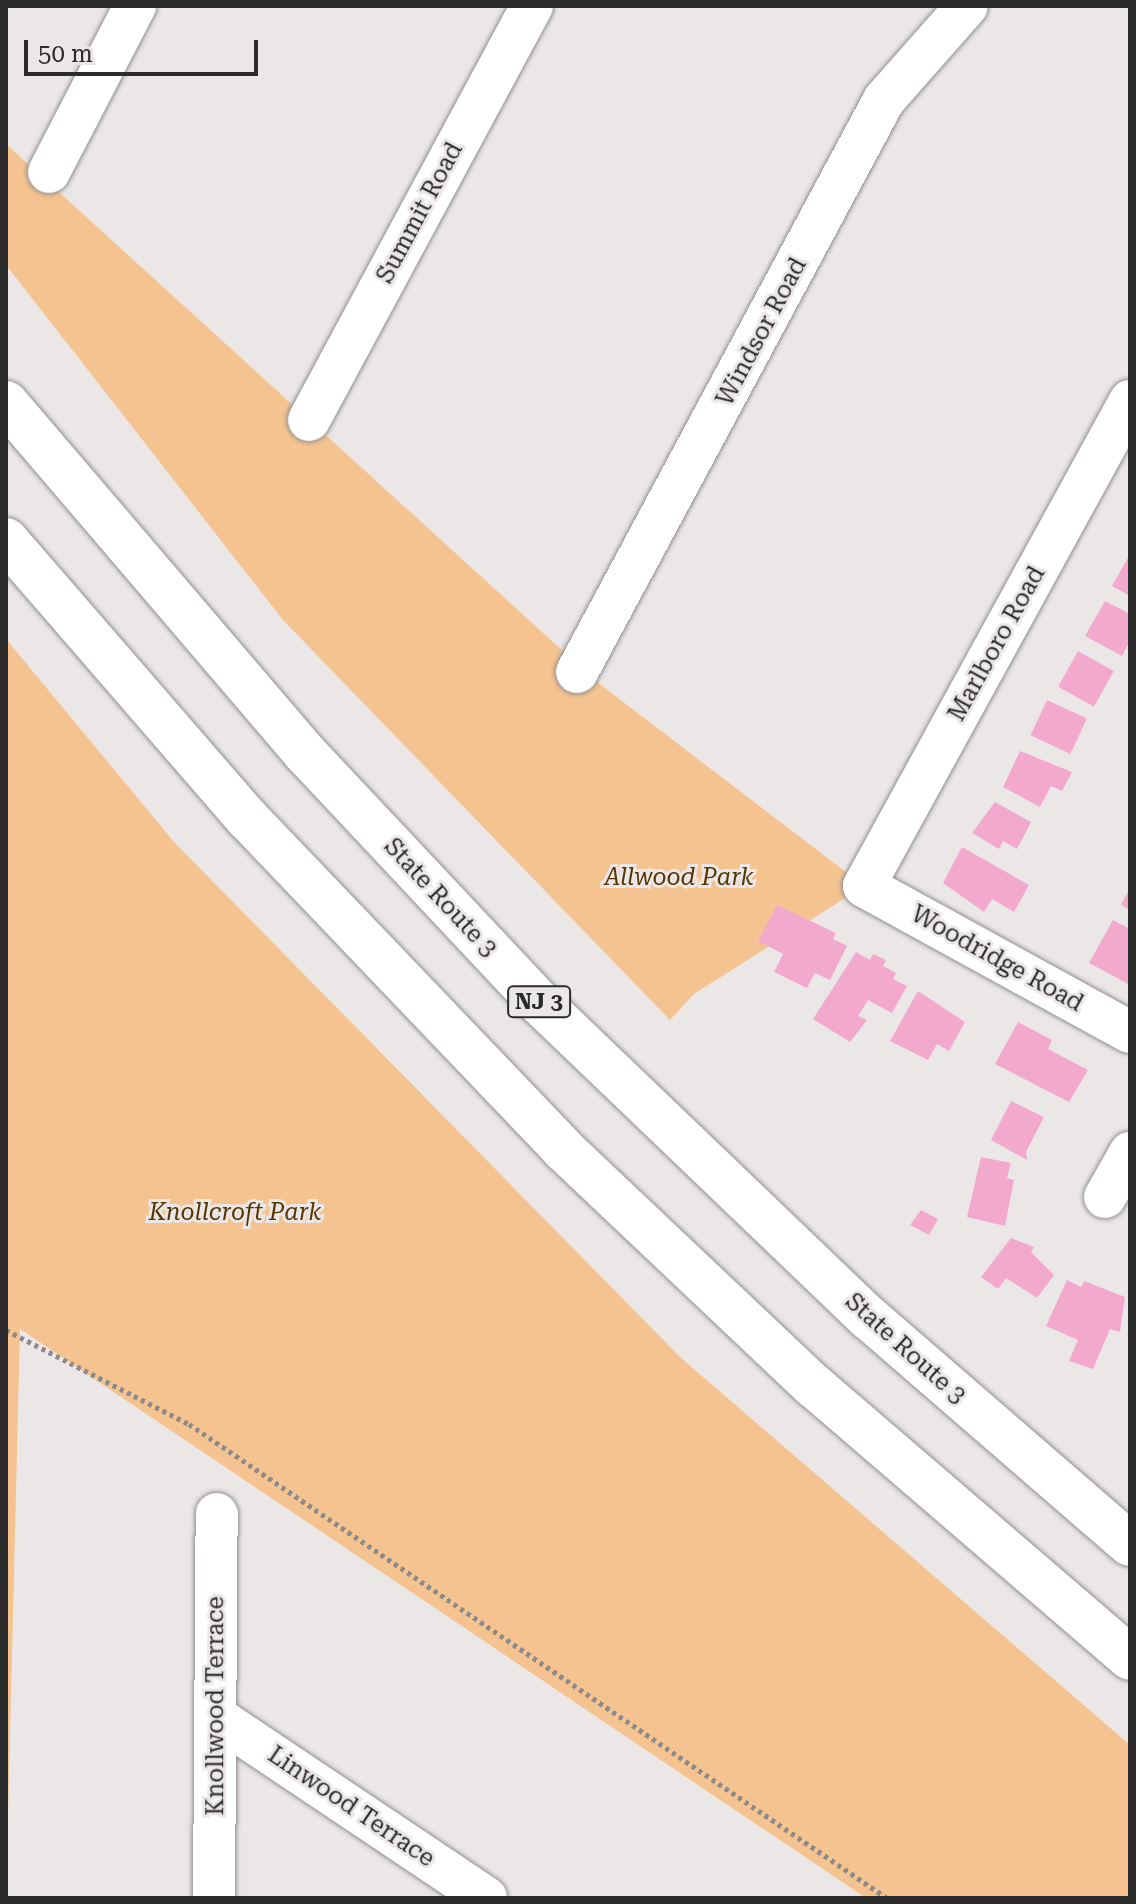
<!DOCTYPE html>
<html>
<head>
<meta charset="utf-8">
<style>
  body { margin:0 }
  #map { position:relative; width:1136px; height:1904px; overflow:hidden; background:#ebe7e7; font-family:"Roboto Serif",serif }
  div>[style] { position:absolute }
  .green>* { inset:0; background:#f4c38f }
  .building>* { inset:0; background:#f3a9ce; transform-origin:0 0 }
  .path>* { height:5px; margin-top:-2.5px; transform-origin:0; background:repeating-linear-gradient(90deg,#8c8a8a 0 4px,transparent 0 8px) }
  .roads { filter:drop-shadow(0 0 2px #918e8e) drop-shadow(0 0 2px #918e8e) }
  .minor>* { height:42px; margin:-21px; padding:0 21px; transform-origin:21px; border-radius:21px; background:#fff }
  .highway>* { height:44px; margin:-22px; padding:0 22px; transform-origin:22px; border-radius:22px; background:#fff }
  span { translate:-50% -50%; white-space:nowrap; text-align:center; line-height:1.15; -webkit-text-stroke:6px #ebe7e7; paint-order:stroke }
  .shield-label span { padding:2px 6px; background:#ebe7e7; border:2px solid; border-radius:6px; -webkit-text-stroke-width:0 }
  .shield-label { font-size:22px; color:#2c2b2b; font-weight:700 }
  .street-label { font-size:24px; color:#2c2b2b }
  .park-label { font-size:24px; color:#583503; font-style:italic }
  .frame { position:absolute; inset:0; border:8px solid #2c2b2b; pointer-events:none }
  .scale { position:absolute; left:24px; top:40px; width:234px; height:36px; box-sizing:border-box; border:4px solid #2c2b2b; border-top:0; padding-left:10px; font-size:24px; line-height:28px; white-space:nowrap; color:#2c2b2b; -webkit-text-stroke:6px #ebe7e7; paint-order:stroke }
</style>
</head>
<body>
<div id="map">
  <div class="green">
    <div style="clip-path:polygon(6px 144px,597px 682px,864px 886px,694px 994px,670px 1020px,283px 620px,6px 265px)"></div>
    <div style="clip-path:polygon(6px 639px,174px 842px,681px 1358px,1130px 1745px,1130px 1898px,866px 1898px,20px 1329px,6px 1898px)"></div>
  </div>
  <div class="building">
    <div style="clip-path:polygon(1130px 554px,1130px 596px,1112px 586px)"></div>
    <div style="clip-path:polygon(1105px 601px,1130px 614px,1130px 641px,1122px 656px,1085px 636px)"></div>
    <div style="left:1078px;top:651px;width:41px;height:41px;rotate:29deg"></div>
    <div style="left:1047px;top:700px;width:44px;height:39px;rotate:25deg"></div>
    <div style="clip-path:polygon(1020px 751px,1072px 772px,1062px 791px,1051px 786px,1040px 807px,1003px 787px)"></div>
    <div style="clip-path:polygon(995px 802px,1031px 822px,1017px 849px,1003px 841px,999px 849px,972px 833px)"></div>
    <div style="clip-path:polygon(962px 847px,1029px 885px,1014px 912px,992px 899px,984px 912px,943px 883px)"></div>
    <div style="clip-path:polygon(1130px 888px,1130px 910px,1121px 905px)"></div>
    <div style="clip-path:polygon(777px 905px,836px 933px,833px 939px,847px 946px,830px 980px,815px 973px,807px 988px,774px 972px,783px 954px,758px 941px)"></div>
    <div style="clip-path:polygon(1113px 920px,1130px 929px,1130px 985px,1089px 963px)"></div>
    <div style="clip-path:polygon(856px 952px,870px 960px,873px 954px,886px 960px,883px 966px,896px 973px,893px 979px,907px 986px,892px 1013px,868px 1000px,858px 1016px,867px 1020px,850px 1042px,813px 1019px)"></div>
    <div style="clip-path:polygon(918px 991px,965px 1022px,949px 1051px,937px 1044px,928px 1060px,890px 1041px)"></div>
    <div style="clip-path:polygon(1018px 1022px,1052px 1040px,1048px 1049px,1088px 1070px,1069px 1102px,995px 1064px)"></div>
    <div style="clip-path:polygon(1011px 1101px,1044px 1117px,1026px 1152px,1027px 1160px,991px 1140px)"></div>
    <div style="clip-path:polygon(981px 1157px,1011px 1163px,1007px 1178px,1014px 1180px,1005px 1226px,967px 1217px)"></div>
    <div style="clip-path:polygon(921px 1210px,938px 1219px,929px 1235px,910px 1225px)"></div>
    <div style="clip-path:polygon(1011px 1238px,1034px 1247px,1031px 1252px,1054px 1275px,1037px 1298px,1006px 1278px,998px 1289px,981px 1277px)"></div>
    <div style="clip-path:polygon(1067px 1280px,1081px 1287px,1084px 1281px,1125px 1297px,1120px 1332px,1110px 1329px,1093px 1369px,1069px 1361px,1078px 1340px,1046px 1326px)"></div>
  </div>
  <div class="path">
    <div style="left:6px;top:1330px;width:206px;rotate:27.2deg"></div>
    <div style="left:189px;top:1424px;width:844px;rotate:34.18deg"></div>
  </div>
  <div class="roads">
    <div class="minor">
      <div style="left:49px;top:172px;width:187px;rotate:-62.6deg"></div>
      <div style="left:1130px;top:401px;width:553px;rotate:118.74deg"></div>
      <div style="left:864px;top:886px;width:303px;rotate:28.8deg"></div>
      <div style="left:309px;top:420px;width:470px;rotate:-61.7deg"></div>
      <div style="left:577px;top:672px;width:649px;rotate:-61.78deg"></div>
      <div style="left:884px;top:100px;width:125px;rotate:-48.6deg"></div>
      <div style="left:1105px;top:1197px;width:51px;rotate:-60.4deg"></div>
      <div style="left:216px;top:1717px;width:325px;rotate:33.8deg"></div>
      <div style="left:214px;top:1898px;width:384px;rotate:-89.6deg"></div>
    </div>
    <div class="highway">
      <div style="left:6px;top:403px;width:460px;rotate:49.5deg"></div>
      <div style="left:305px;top:753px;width:343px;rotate:46.8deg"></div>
      <div style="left:540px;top:1003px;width:455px;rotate:43.8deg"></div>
      <div style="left:869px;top:1318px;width:345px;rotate:40.9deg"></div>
      <div style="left:6px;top:540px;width:368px;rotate:49.1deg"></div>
      <div style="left:247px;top:818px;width:458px;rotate:46.3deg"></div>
      <div style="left:563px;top:1149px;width:345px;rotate:43.4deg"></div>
      <div style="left:814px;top:1386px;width:417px;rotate:40.7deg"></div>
    </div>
  </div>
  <div class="shield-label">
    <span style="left:539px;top:1002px">NJ 3</span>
  </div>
  <div class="street-label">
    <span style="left:420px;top:213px;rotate:-62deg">Summit Road</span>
    <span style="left:762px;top:332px;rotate:-62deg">Windsor Road</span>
    <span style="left:997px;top:644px;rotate:-61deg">Marlboro Road</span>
    <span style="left:440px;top:898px;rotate:47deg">State Route 3</span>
    <span style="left:997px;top:959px;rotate:29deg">Woodridge Road</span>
    <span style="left:905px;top:1349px;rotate:42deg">State Route 3</span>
    <span style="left:216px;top:1706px;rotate:-90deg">Knollwood Terrace</span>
    <span style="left:351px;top:1807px;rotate:34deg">Linwood Terrace</span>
  </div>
  <div class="park-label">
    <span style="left:679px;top:878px">Allwood Park</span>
    <span style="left:235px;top:1213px">Knollcroft Park</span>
  </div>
  <div class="frame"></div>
  <div class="scale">50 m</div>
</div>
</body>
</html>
